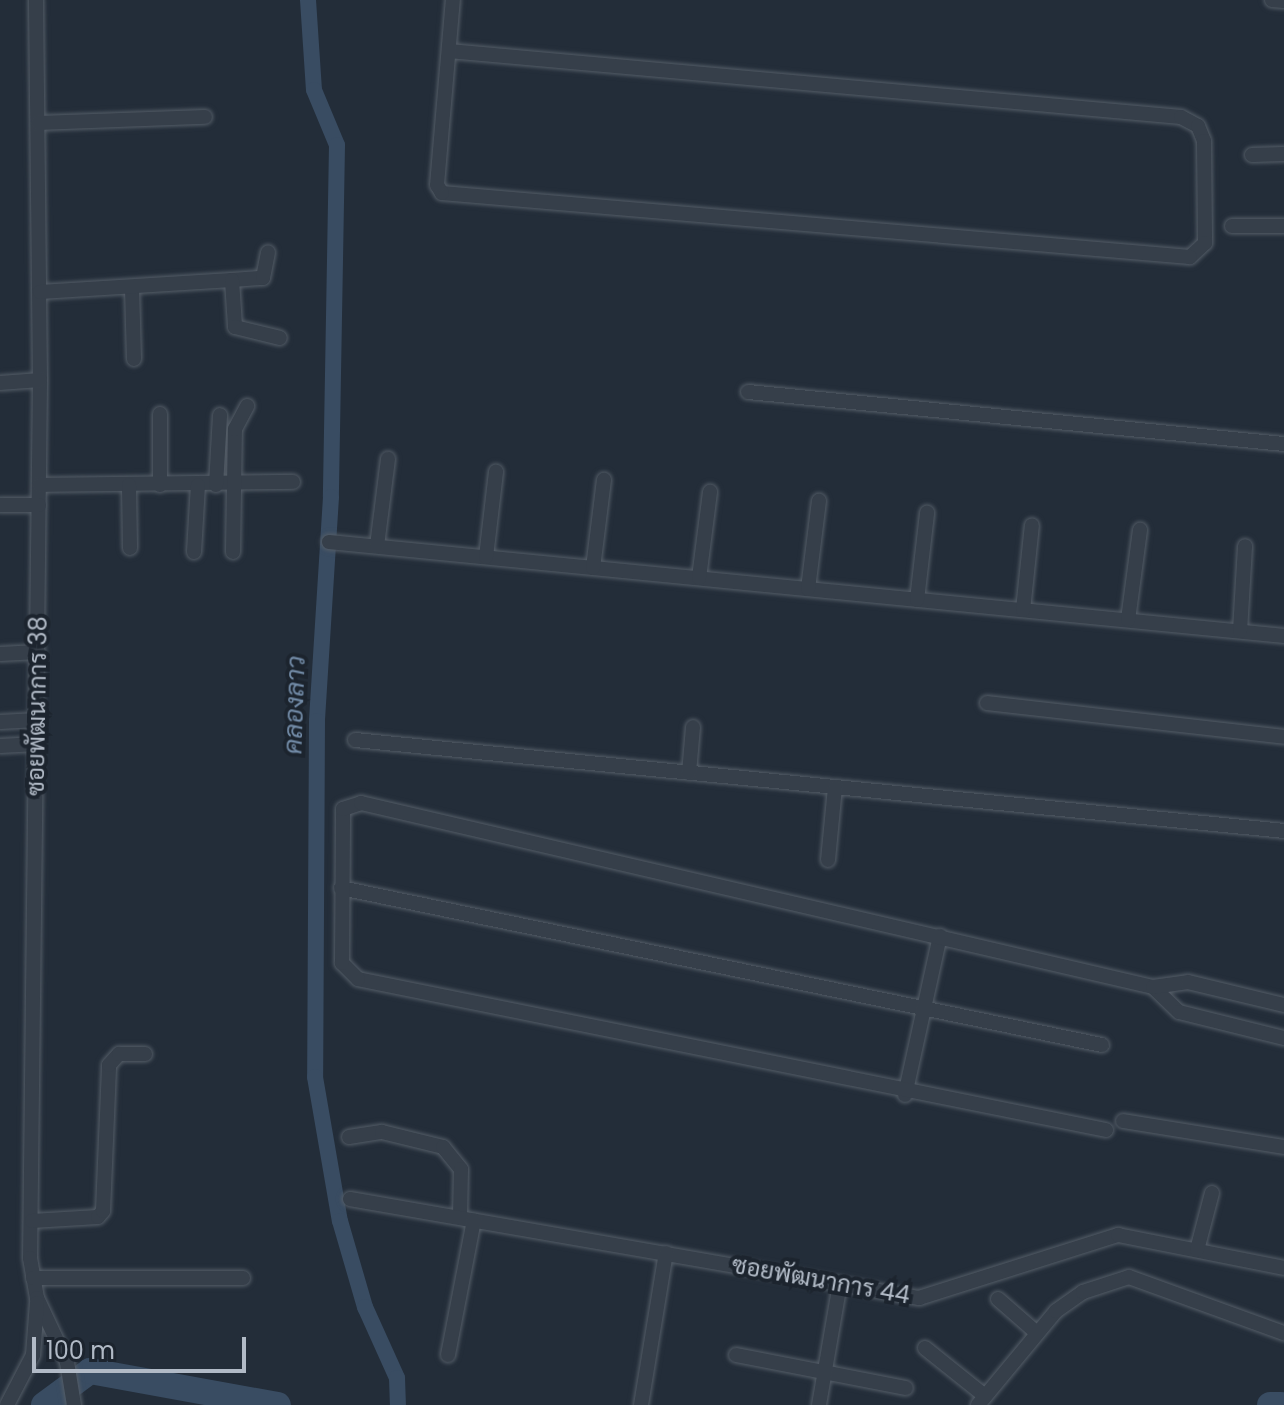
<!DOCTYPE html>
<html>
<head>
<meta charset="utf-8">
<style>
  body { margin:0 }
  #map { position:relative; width:1284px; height:1405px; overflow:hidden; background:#232d39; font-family:Poppins,Sarabun,sans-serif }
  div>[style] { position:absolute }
  .canal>* { height:16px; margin:-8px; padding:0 8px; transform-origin:8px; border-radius:8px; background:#394c62 }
  .river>* { height:26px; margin:-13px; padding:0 13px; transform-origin:13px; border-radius:13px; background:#394c62 }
  .roads { filter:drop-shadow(0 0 2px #545d67) drop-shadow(0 0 2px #545d67) }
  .minor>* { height:14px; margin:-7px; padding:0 7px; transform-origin:7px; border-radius:7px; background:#363f4a }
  span { translate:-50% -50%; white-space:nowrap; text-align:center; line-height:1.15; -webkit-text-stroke:8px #1c242e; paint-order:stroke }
  .street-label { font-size:24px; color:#b1bac6 }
  .water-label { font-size:26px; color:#738ca8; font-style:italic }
  .scale { position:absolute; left:32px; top:1337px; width:214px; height:36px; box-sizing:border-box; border:4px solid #b1bac6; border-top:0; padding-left:10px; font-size:24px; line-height:28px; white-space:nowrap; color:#b1bac6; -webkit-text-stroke:6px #1c242e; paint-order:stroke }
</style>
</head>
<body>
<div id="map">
  <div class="canal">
    <div style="left:308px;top:0;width:90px;rotate:86.2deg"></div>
    <div style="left:314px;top:90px;width:60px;rotate:67.3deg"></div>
    <div style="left:337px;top:145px;width:352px;rotate:91deg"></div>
    <div style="left:331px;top:497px;width:224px;rotate:93.6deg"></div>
    <div style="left:317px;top:721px;width:356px;rotate:90.3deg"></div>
    <div style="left:315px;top:1077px;width:146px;rotate:80.2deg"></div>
    <div style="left:340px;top:1221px;width:90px;rotate:73.8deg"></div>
    <div style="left:365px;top:1307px;width:78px;rotate:65.7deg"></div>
    <div style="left:397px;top:1378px;width:27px;rotate:88deg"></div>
  </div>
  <div class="river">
    <div style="left:44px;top:1405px;width:57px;rotate:-36.5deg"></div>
    <div style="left:90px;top:1371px;width:191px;rotate:10.3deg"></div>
    <div style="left:1270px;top:1405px;width:11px"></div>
  </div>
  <div class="roads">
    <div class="minor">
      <div style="left:36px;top:0;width:380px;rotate:89.4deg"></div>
      <div style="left:40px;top:380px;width:878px;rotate:90.65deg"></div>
      <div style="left:30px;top:1258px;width:41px;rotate:80.1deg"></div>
      <div style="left:37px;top:1298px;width:71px;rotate:64.9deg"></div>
      <div style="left:67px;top:1362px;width:44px;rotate:80.8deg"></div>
      <div style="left:1272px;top:0;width:12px;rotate:5deg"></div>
      <div style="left:449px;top:51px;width:735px;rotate:5.15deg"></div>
      <div style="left:1181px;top:117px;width:19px;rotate:28deg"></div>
      <div style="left:1198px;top:126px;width:16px;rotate:68deg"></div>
      <div style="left:1204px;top:141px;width:102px;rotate:89.4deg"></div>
      <div style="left:1205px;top:243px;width:21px;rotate:137deg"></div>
      <div style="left:1190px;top:257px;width:751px;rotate:-175.11deg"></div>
      <div style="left:442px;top:193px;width:9px;rotate:-122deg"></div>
      <div style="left:437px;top:185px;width:186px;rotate:-85.1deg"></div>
      <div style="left:38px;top:123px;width:167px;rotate:-2.1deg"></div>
      <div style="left:1252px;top:155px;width:32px;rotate:-2deg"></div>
      <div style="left:1232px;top:226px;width:52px"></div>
      <div style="left:232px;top:280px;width:31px;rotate:-4deg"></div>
      <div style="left:263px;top:278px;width:26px;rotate:-79deg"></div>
      <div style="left:132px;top:288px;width:71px;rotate:88.4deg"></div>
      <div style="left:40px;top:292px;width:192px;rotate:-3.6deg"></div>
      <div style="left:232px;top:280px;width:47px;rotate:86.3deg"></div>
      <div style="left:235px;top:327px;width:46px;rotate:13.7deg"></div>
      <div style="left:0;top:383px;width:40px;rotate:-4.3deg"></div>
      <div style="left:748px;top:392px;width:539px;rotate:5.54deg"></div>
      <div style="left:160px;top:414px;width:71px;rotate:90deg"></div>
      <div style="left:39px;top:485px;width:254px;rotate:-0.7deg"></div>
      <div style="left:129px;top:485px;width:63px;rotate:89.1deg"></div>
      <div style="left:216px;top:485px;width:70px;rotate:-86.7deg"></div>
      <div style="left:0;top:505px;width:39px"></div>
      <div style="left:329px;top:542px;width:960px;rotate:5.62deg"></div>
      <div style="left:377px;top:546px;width:88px;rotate:-82.8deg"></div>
      <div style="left:194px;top:552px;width:67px;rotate:-86.6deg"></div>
      <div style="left:233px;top:552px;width:123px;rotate:-89.1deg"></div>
      <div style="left:235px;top:429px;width:26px;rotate:-62deg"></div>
      <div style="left:486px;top:557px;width:86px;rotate:-83.3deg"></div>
      <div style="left:593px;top:568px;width:89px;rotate:-82.9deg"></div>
      <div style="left:699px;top:578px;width:87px;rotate:-82.7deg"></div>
      <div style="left:808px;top:589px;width:89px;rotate:-82.9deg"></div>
      <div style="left:917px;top:600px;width:88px;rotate:-83.4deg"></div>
      <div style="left:1023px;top:610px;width:85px;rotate:-84deg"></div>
      <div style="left:1128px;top:620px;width:91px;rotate:-82.4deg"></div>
      <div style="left:1240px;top:631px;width:85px;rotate:-86.6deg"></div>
      <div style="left:0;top:654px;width:38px;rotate:-3deg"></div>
      <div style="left:987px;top:703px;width:299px;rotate:6.5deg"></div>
      <div style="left:0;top:722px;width:37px;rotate:-3deg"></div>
      <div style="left:355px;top:740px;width:933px;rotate:5.59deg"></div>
      <div style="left:0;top:746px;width:37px;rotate:-3deg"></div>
      <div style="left:689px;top:773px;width:46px;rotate:-85deg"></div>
      <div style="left:828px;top:860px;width:73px;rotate:-84.5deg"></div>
      <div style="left:341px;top:888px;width:777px;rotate:11.66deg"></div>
      <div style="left:1153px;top:987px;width:36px;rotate:44deg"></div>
      <div style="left:1179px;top:1012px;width:108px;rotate:13.9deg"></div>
      <div style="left:905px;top:1095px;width:163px;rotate:-77.6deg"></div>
      <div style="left:1123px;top:1121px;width:163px;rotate:9.2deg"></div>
      <div style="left:1106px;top:1130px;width:763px;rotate:-168.59deg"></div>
      <div style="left:358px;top:979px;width:23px;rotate:-135deg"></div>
      <div style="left:342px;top:963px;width:154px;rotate:-89.6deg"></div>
      <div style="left:343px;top:809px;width:19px;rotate:-18deg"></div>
      <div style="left:361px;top:803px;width:813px;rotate:13.08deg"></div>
      <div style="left:1153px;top:987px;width:35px;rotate:-8deg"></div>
      <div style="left:1188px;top:982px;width:99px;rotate:13.5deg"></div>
      <div style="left:349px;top:1137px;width:33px;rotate:-9deg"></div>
      <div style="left:382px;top:1132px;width:63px;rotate:13.8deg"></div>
      <div style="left:443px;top:1147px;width:28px;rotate:51deg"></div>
      <div style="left:461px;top:1169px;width:48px;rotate:91.2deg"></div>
      <div style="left:350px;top:1199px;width:578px;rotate:9.87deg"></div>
      <div style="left:919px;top:1298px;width:209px;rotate:-17.6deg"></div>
      <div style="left:1118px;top:1235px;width:169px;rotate:11.2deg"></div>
      <div style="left:32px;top:1221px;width:66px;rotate:-3.5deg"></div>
      <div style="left:98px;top:1217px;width:8px;rotate:-50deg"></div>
      <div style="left:103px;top:1211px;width:146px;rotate:-87.6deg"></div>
      <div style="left:109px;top:1065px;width:15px;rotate:-48deg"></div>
      <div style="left:119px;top:1054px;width:26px"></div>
      <div style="left:1197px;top:1250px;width:59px;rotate:-75.3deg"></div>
      <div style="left:33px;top:1278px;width:210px"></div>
      <div style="left:998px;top:1299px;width:52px;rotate:41.1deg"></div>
      <div style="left:925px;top:1348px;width:77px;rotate:38.7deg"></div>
      <div style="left:448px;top:1355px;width:137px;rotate:-79.1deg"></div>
      <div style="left:736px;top:1355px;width:173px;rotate:11deg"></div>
      <div style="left:7px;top:1405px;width:56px;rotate:-62.5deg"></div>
      <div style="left:33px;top:1355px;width:52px;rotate:-85.6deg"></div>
      <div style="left:641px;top:1405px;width:154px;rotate:-80.7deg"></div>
      <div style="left:819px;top:1405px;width:123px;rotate:-80.2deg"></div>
      <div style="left:978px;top:1405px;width:122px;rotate:-50.3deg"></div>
      <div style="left:1056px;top:1311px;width:33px;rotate:-35deg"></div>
      <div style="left:1083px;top:1292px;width:48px;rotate:-18.1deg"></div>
      <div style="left:1129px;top:1277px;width:165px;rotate:19.9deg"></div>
    </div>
  </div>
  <div class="street-label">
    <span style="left:37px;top:706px;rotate:-89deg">ซอยพัฒนาการ 38</span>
    <span style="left:821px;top:1280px;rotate:10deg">ซอยพัฒนาการ 44</span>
  </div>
  <div class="water-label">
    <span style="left:295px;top:705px;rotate:-88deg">คลองลาว</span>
  </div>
  <div class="scale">100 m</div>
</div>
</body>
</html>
